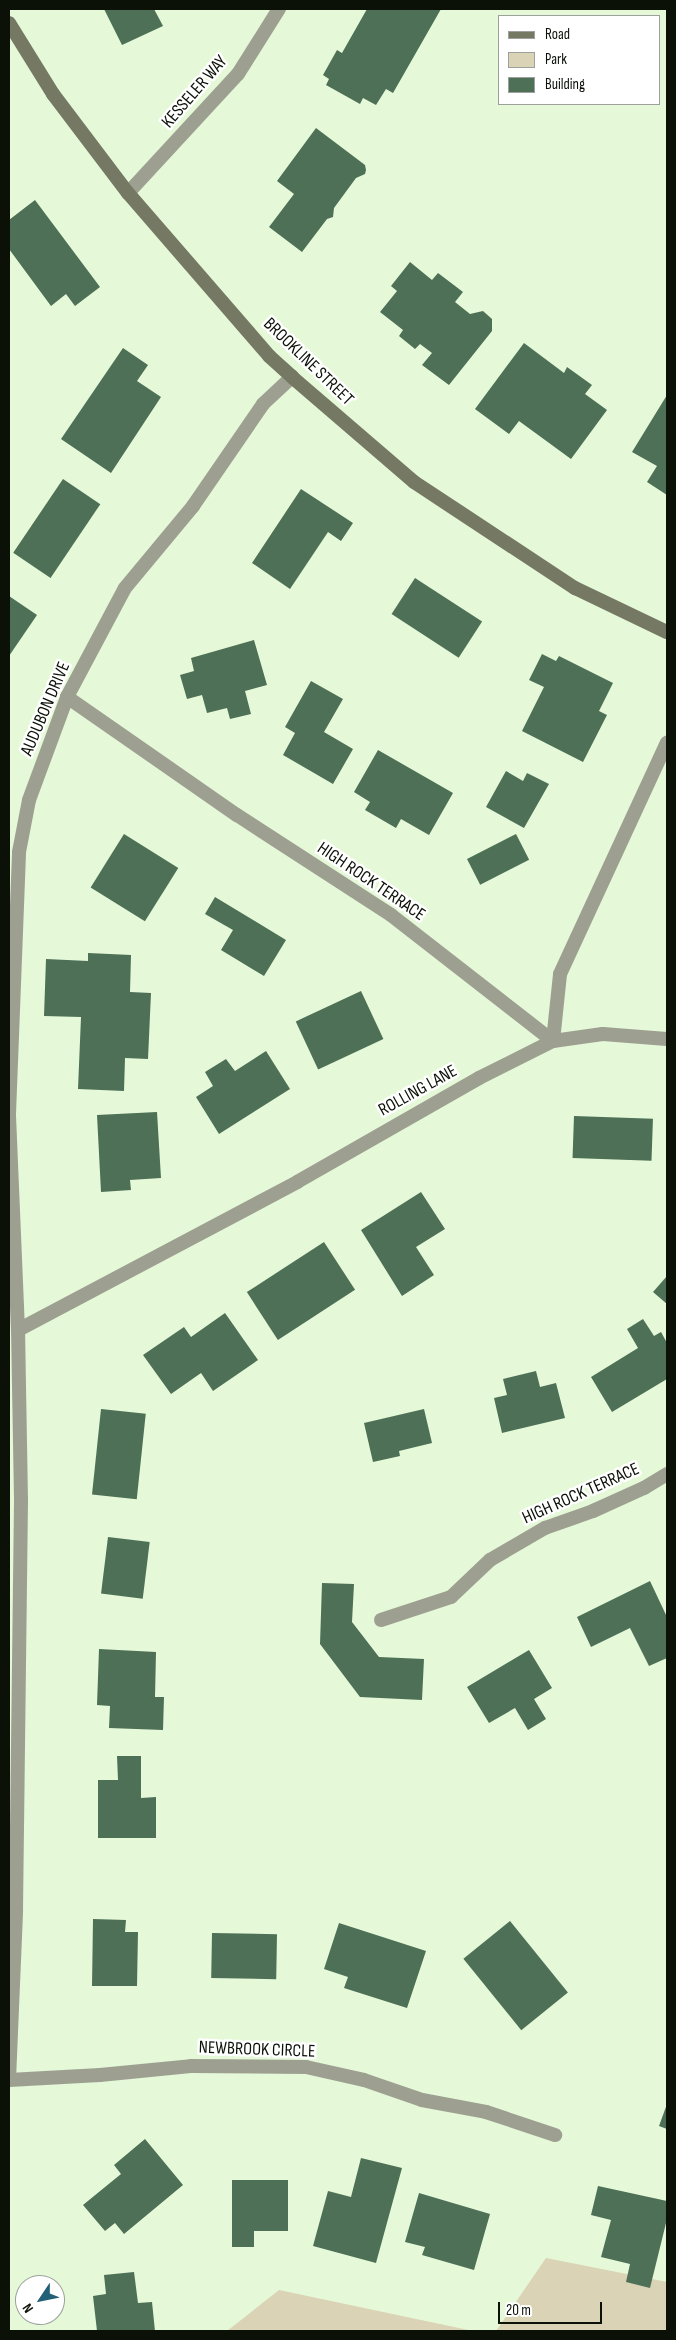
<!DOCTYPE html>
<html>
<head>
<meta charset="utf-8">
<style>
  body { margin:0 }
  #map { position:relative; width:676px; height:2340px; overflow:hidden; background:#e5f8d8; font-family:"Sofia Sans Condensed",sans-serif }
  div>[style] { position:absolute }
  .green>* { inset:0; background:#dad3b5 }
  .building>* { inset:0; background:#4d7056; transform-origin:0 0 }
  .minor>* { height:14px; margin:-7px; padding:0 7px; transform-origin:7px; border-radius:7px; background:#9da091 }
  .secondary>* { height:14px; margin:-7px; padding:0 7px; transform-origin:7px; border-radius:7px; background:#757963 }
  span { translate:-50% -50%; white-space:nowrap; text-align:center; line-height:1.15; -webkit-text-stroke:5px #fff; paint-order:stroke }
  .street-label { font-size:18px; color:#0b1107 }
  .frame { position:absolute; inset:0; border:10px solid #0b1107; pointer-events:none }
  .legend { position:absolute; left:498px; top:15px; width:162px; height:90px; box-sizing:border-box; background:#fff; border:1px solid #9da09c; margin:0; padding:6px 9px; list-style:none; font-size:15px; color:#0b1107 }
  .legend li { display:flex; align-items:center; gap:10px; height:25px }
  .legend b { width:25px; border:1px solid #9da09c }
  .north { position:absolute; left:15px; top:2275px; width:50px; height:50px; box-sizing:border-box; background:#fff; border:1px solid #9da09c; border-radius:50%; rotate:236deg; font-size:14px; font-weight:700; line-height:20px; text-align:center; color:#0b1107 }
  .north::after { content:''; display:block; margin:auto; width:18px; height:22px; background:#216076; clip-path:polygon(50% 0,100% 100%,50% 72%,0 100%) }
  .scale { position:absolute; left:498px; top:2302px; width:104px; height:22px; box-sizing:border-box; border:2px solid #0b1107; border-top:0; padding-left:6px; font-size:15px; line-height:18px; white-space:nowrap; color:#0b1107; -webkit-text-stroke:4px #fff; paint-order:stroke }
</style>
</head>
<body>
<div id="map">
  <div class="green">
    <div style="clip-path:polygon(546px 2258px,667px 2282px,667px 2331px,496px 2331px)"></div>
    <div style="clip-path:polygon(279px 2290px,473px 2331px,227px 2331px)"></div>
  </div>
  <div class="building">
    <div style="clip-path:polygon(104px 9px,154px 9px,163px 26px,122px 45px)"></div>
    <div style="clip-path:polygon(367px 9px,441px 9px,393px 93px,386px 89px,376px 105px,363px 98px,360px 104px,326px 85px,329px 79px,323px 75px,337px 50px,342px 53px)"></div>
    <div style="clip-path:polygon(316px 128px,365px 165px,366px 170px,365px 174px,356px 178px,334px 208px,333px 217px,327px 219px,302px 252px,269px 227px,294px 194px,277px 181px)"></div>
    <div style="clip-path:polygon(35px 200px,100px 287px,75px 306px,66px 294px,51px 306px,9px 249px,9px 220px)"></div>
    <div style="clip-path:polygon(410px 262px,432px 280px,438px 273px,463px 292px,455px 302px,470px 314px,483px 311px,492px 319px,492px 331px,449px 385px,422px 365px,432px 353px,420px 344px,415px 349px,399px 336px,403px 330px,380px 312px,397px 291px,391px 286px)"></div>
    <div style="clip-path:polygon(524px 343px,564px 373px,567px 367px,592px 385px,585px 394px,607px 410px,571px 459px,519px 421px,509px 434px,475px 409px)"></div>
    <div style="clip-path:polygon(123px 348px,148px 365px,137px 381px,161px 397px,111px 473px,61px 439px)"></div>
    <div style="clip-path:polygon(667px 395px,667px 495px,647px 482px,657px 466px,632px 452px)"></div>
    <div style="left:63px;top:479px;width:45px;height:89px;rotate:34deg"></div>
    <div style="clip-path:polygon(301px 489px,353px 523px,341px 541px,328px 532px,290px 589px,252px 563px)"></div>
    <div style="left:415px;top:578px;width:80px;height:43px;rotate:33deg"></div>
    <div style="clip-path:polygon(9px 596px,37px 615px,9px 656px)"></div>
    <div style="clip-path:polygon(254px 640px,267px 685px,245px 691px,251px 714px,230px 719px,227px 708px,207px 713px,202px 695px,187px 699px,180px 675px,194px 671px,191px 658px)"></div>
    <div style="clip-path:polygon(542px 654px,556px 661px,559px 656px,613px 683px,599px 711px,607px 715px,583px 762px,522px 731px,544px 687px,529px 680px)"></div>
    <div style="clip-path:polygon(311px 681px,343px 699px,324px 732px,353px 749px,333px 784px,283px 755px,295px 733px,285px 727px)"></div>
    <div style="clip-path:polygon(378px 750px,453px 793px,429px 835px,401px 819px,396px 828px,365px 810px,370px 802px,354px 792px)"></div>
    <div style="clip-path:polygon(506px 771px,523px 781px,527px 773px,549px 784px,524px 828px,486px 807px)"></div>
    <div style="left:124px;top:834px;width:64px;height:63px;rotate:32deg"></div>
    <div style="left:516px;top:834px;width:29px;height:55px;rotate:63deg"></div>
    <div style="clip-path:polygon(215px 897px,286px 940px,264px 976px,221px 950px,233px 930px,205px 914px)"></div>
    <div style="clip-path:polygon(88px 953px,131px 955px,130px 992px,151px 993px,148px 1059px,125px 1058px,124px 1091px,78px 1089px,81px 1017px,44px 1016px,46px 959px,88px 961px)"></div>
    <div style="left:361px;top:991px;width:53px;height:72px;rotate:65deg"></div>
    <div style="clip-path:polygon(266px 1051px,290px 1089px,219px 1134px,196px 1097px,213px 1086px,205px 1072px,226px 1059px,235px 1071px)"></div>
    <div style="clip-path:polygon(157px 1112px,161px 1178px,130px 1180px,131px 1190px,101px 1192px,97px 1115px)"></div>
    <div style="left:574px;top:1116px;width:79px;height:42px;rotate:2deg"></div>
    <div style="clip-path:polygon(421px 1192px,445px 1229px,416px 1247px,434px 1275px,402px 1296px,361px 1230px)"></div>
    <div style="left:324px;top:1242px;width:57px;height:92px;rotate:57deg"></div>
    <div style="clip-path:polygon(667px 1276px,667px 1304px,653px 1292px)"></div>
    <div style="clip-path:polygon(225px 1313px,258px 1360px,213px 1391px,201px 1373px,171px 1394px,143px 1355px,184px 1327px,191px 1337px)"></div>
    <div style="clip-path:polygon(643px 1319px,654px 1336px,661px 1332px,667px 1343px,667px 1379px,612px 1412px,591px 1377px,638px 1348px,627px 1329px)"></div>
    <div style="clip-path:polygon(536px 1371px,540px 1387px,556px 1383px,565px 1418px,502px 1433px,494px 1398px,507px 1395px,503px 1379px)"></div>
    <div style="left:101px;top:1409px;width:45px;height:86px;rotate:6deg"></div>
    <div style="clip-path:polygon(424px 1409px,432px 1443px,399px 1451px,400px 1456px,373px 1462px,364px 1423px)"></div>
    <div style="left:108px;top:1537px;width:42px;height:57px;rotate:7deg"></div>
    <div style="clip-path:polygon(650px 1581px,667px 1617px,667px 1658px,649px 1666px,630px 1628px,591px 1647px,577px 1617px)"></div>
    <div style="clip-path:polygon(322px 1583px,354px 1584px,352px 1622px,379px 1657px,424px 1659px,422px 1700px,360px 1697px,320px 1644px)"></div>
    <div style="clip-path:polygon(99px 1649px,156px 1652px,155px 1697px,164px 1697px,163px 1730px,109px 1728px,110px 1706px,97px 1705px)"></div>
    <div style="clip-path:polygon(529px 1650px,552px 1688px,534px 1699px,546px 1719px,528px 1730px,515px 1708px,489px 1723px,467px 1687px)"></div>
    <div style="clip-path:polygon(117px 1756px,141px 1756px,141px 1798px,156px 1797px,156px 1838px,98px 1838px,98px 1780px,118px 1780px)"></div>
    <div style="clip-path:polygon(93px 1919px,126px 1920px,125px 1932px,138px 1932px,137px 1986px,92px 1986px)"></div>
    <div style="left:510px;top:1921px;width:92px;height:60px;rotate:51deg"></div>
    <div style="clip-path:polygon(339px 1923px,426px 1951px,407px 2008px,344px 1988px,348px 1977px,324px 1969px)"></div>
    <div style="left:212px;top:1933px;width:65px;height:45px;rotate:1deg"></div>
    <div style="clip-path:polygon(667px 2104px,667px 2129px,659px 2126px)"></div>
    <div style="clip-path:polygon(145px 2139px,183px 2185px,124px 2234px,115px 2223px,105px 2231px,83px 2205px,121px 2174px,114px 2165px)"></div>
    <div style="clip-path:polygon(361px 2158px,402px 2168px,376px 2263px,313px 2246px,328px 2191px,351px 2197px)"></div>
    <div style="clip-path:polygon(232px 2180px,288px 2180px,288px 2231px,254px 2231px,254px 2247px,232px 2247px)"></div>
    <div style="clip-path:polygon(598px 2186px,667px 2201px,667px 2219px,650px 2288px,626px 2282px,630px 2264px,601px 2257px,611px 2220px,591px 2215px)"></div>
    <div style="clip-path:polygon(419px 2193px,490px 2214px,474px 2270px,422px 2255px,425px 2247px,405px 2242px)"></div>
    <div style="clip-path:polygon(134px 2272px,138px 2303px,152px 2302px,155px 2331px,97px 2331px,93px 2296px,106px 2294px,104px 2275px)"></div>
  </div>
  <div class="minor">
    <div style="left:128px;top:193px;width:162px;rotate:-47.3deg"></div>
    <div style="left:238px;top:74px;width:77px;rotate:-57.8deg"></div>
    <div style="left:67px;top:697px;width:207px;rotate:34.8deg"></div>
    <div style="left:237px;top:815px;width:184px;rotate:33deg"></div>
    <div style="left:391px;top:915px;width:205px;rotate:37.9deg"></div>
    <div style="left:553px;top:1041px;width:50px;rotate:-8deg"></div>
    <div style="left:603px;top:1034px;width:64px;rotate:4.5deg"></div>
    <div style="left:18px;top:1330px;width:316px;rotate:-27.9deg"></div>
    <div style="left:297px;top:1182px;width:210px;rotate:-29.7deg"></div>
    <div style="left:479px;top:1078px;width:83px;rotate:-26.6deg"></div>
    <div style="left:553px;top:1041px;width:67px;rotate:-84deg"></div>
    <div style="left:560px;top:974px;width:255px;rotate:-65.2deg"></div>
    <div style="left:381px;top:1620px;width:74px;rotate:-18.2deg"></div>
    <div style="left:451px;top:1597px;width:54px;rotate:-43.5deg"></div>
    <div style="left:490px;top:1560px;width:64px;rotate:-30.2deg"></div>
    <div style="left:545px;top:1528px;width:51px;rotate:-19.5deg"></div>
    <div style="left:593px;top:1511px;width:56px;rotate:-24.3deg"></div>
    <div style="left:644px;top:1488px;width:27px;rotate:-31deg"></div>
    <div style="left:9px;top:2080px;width:170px;rotate:-87.6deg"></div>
    <div style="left:16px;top:1910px;width:410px;rotate:-89.3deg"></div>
    <div style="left:21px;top:1500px;width:170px;rotate:-91deg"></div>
    <div style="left:18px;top:1330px;width:216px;rotate:-92.4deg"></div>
    <div style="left:9px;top:1114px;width:262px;rotate:-87.8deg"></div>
    <div style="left:19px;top:852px;width:53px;rotate:-79.1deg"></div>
    <div style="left:29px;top:800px;width:110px;rotate:-69.7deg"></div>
    <div style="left:67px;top:697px;width:123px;rotate:-62deg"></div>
    <div style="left:125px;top:588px;width:107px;rotate:-50.3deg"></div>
    <div style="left:193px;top:506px;width:124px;rotate:-55.5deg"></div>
    <div style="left:263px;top:404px;width:40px;rotate:-43deg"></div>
    <div style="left:9px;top:2080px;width:91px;rotate:-3.1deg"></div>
    <div style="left:100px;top:2075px;width:91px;rotate:-5.6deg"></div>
    <div style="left:191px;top:2066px;width:115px;rotate:0.5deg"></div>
    <div style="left:306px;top:2067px;width:59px;rotate:12.6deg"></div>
    <div style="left:364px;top:2080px;width:61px;rotate:19deg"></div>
    <div style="left:422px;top:2100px;width:65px;rotate:10.6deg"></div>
    <div style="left:486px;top:2112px;width:73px;rotate:18.4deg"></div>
  </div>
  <div class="secondary">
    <div style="left:9px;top:23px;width:84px;rotate:58.2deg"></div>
    <div style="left:53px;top:94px;width:124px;rotate:52.9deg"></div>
    <div style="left:128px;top:193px;width:216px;rotate:49.1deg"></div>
    <div style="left:269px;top:356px;width:31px;rotate:42deg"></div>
    <div style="left:292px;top:377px;width:161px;rotate:40.7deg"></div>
    <div style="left:414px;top:482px;width:193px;rotate:33.4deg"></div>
    <div style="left:575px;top:588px;width:102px;rotate:25.6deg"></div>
  </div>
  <div class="street-label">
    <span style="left:195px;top:92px;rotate:-49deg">KESSELER WAY</span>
    <span style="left:308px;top:362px;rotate:44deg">BROOKLINE STREET</span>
    <span style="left:46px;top:709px;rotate:-67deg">AUDUBON DRIVE</span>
    <span style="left:371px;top:882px;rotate:34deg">HIGH ROCK TERRACE</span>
    <span style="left:418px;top:1091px;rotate:-29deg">ROLLING LANE</span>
    <span style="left:581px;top:1494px;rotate:-24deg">HIGH ROCK TERRACE</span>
    <span style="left:257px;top:2050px;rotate:2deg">NEWBROOK CIRCLE</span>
  </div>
  <div class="frame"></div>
  <ul class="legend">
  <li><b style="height:6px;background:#757963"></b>Road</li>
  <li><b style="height:14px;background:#dad3b5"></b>Park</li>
  <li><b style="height:14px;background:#4d7056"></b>Building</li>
  </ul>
  <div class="north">N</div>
  <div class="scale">20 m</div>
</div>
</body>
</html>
